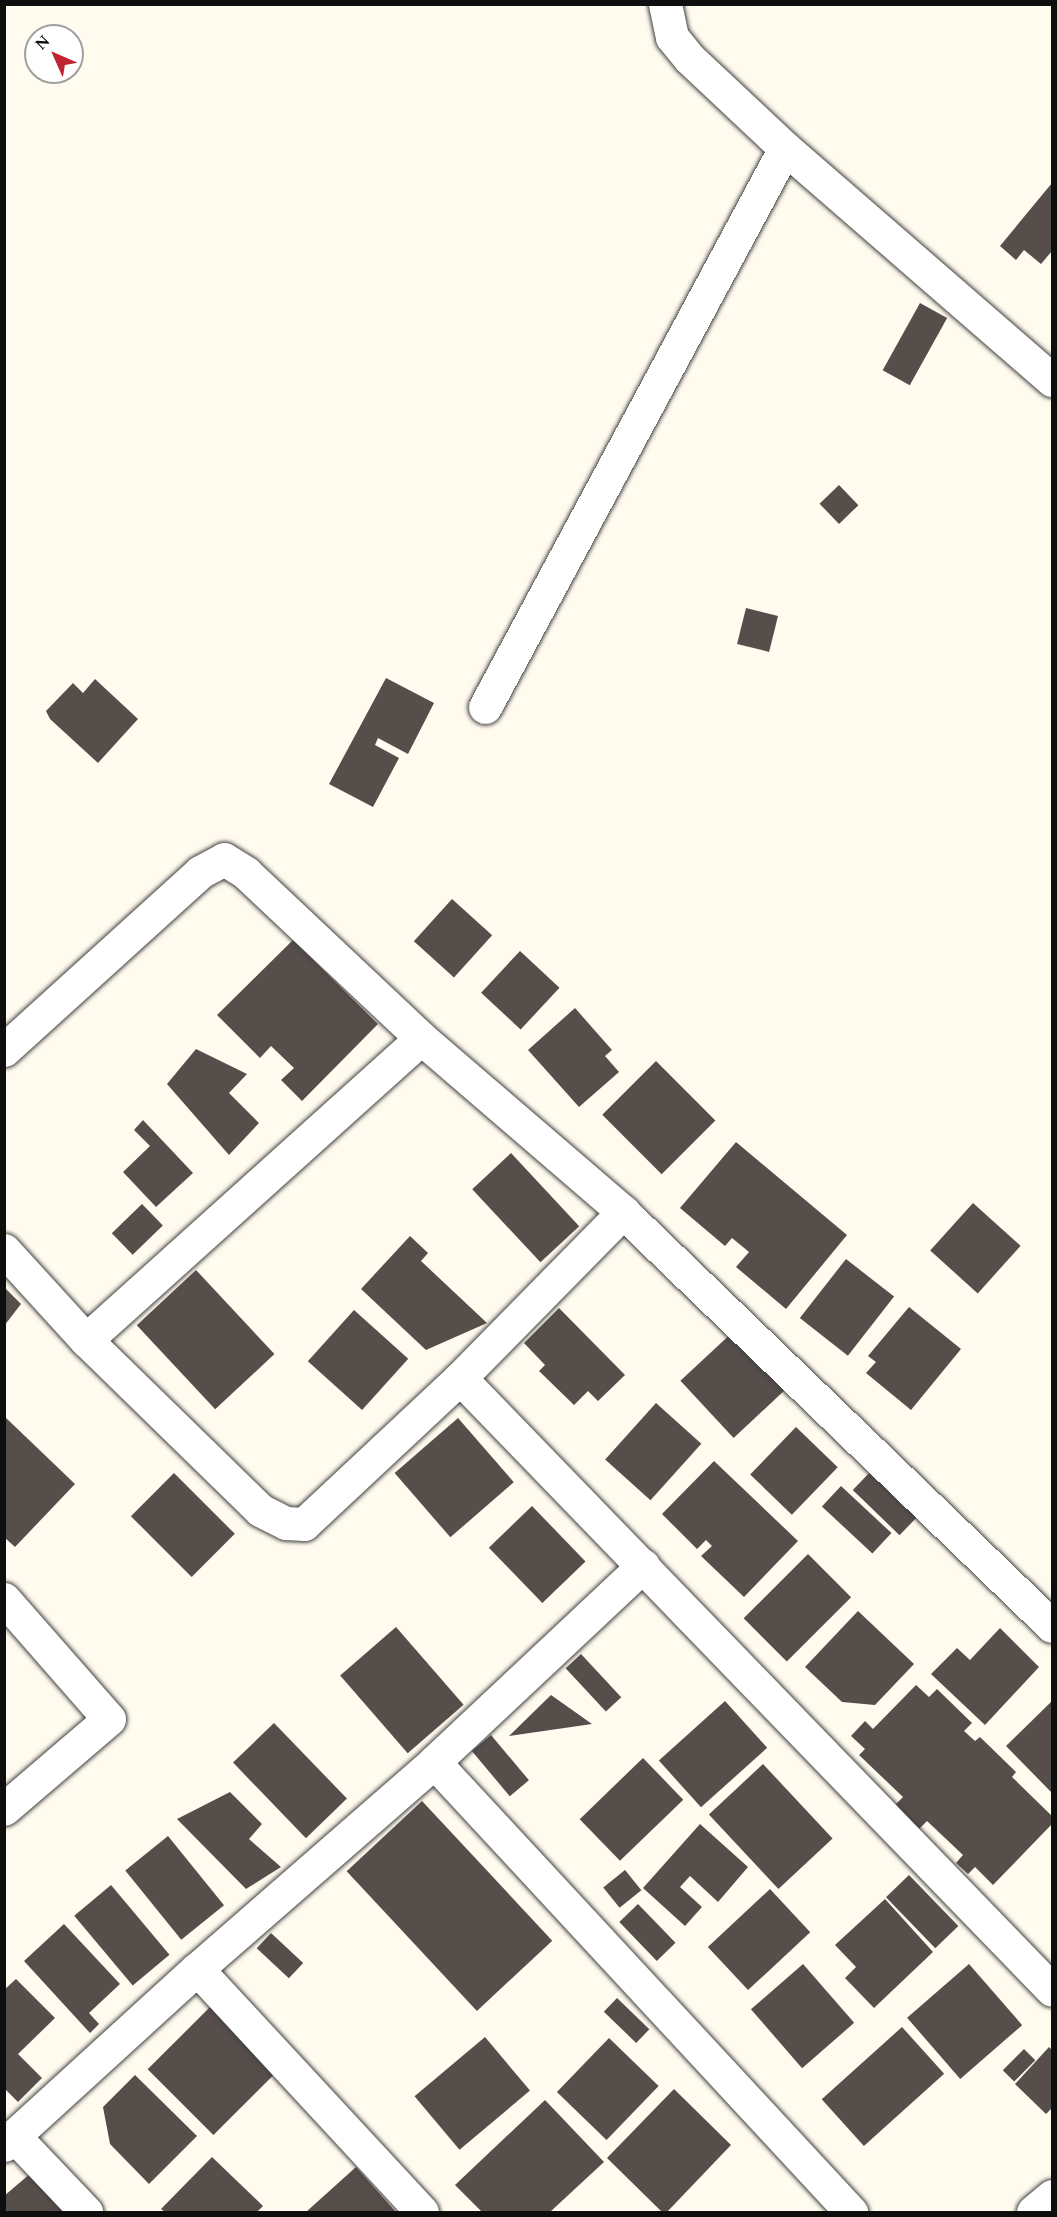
<!DOCTYPE html>
<html>
<head>
<meta charset="utf-8">
<style>
  body { margin:0 }
  #map { position:relative; width:1057px; height:2217px; overflow:hidden; background:#fffbee; font-family:Spectral,serif }
  div>[style] { position:absolute }
  .building>* { inset:0; background:#564e4a; transform-origin:0 0 }
  .roads { filter:drop-shadow(0 0 2px #414141) drop-shadow(0 0 2px #414141) }
  .minor>* { height:33px; margin:-16.5px; padding:0 16.5px; transform-origin:16.5px; border-radius:16.5px; background:#fff }
  span { translate:-50% -50%; white-space:nowrap; text-align:center; line-height:1.15; -webkit-text-stroke:6px #fff; paint-order:stroke }
  .frame { position:absolute; inset:0; border:6px solid #0e0e0e; pointer-events:none }
  .north { position:absolute; left:24px; top:24px; width:60px; height:60px; box-sizing:border-box; background:#fff; border:2px solid #9f9f9f; border-radius:50%; rotate:315deg; font-size:16px; font-weight:700; line-height:24px; text-align:center; color:#0e0e0e }
  .north::after { content:''; display:block; margin:auto; width:21px; height:27px; background:#c02332; clip-path:polygon(50% 0,100% 100%,50% 72%,0 100%) }
</style>
</head>
<body>
<div id="map">
  <div class="building">
    <div style="clip-path:polygon(1052px 183px,1052px 251px,1041px 264px,1024px 250px,1016px 260px,1000px 246px)"></div>
    <div style="left:920px;top:303px;width:31px;height:77px;rotate:29deg"></div>
    <div style="left:839px;top:485px;width:28px;height:27px;rotate:46deg"></div>
    <div style="left:746px;top:608px;width:33px;height:37px;rotate:14deg"></div>
    <div style="clip-path:polygon(386px 678px,434px 703px,408px 754px,378px 738px,375px 745px,399px 758px,373px 807px,329px 784px)"></div>
    <div style="clip-path:polygon(95px 679px,138px 719px,98px 763px,50px 719px,46px 711px,73px 683px,83px 693px)"></div>
    <div style="left:452px;top:899px;width:54px;height:57px;rotate:42deg"></div>
    <div style="clip-path:polygon(293px 940px,378px 1024px,302px 1101px,281px 1080px,294px 1068px,271px 1046px,260px 1058px,217px 1015px)"></div>
    <div style="left:520px;top:951px;width:54px;height:57px;rotate:43deg"></div>
    <div style="clip-path:polygon(575px 1008px,612px 1050px,605px 1056px,619px 1072px,579px 1107px,528px 1050px)"></div>
    <div style="clip-path:polygon(196px 1049px,247px 1074px,229px 1093px,259px 1123px,229px 1155px,167px 1084px)"></div>
    <div style="left:656px;top:1061px;width:84px;height:76px;rotate:45deg"></div>
    <div style="clip-path:polygon(143px 1120px,193px 1173px,156px 1207px,123px 1172px,150px 1146px,134px 1130px)"></div>
    <div style="clip-path:polygon(736px 1142px,847px 1235px,786px 1309px,736px 1267px,749px 1252px,732px 1238px,725px 1246px,680px 1208px)"></div>
    <div style="left:511px;top:1153px;width:100px;height:53px;rotate:47deg"></div>
    <div style="left:973px;top:1203px;width:64px;height:64px;rotate:42deg"></div>
    <div style="left:142px;top:1204px;width:30px;height:42px;rotate:46deg"></div>
    <div style="clip-path:polygon(410px 1236px,428px 1253px,421px 1261px,487px 1323px,426px 1350px,361px 1289px)"></div>
    <div style="left:846px;top:1259px;width:61px;height:75px;rotate:38deg"></div>
    <div style="left:196px;top:1270px;width:115px;height:81px;rotate:47deg"></div>
    <div style="clip-path:polygon(4px 1287px,21px 1304px,4px 1326px)"></div>
    <div style="clip-path:polygon(909px 1307px,961px 1349px,911px 1410px,866px 1373px,876px 1362px,868px 1356px)"></div>
    <div style="clip-path:polygon(559px 1308px,625px 1375px,598px 1401px,588px 1391px,574px 1405px,539px 1371px,545px 1365px,524px 1343px)"></div>
    <div style="left:354px;top:1310px;width:73px;height:69px;rotate:42deg"></div>
    <div style="left:736px;top:1329px;width:78px;height:76px;rotate:47deg"></div>
    <div style="left:656px;top:1403px;width:61px;height:76px;rotate:42deg"></div>
    <div style="clip-path:polygon(4px 1416px,75px 1484px,15px 1547px,4px 1537px)"></div>
    <div style="left:458px;top:1418px;width:85px;height:84px;rotate:49deg"></div>
    <div style="left:796px;top:1427px;width:58px;height:66px;rotate:44deg"></div>
    <div style="clip-path:polygon(714px 1461px,798px 1541px,744px 1597px,701px 1556px,712px 1546px,706px 1540px,697px 1549px,662px 1514px)"></div>
    <div style="left:875px;top:1467px;width:65px;height:32px;rotate:44deg"></div>
    <div style="left:174px;top:1473px;width:86px;height:61px;rotate:45deg"></div>
    <div style="left:841px;top:1486px;width:69px;height:28px;rotate:43deg"></div>
    <div style="left:532px;top:1506px;width:77px;height:60px;rotate:46deg"></div>
    <div style="left:808px;top:1554px;width:61px;height:91px;rotate:45deg"></div>
    <div style="clip-path:polygon(858px 1611px,914px 1664px,875px 1705px,842px 1702px,805px 1667px)"></div>
    <div style="left:396px;top:1627px;width:103px;height:74px;rotate:49deg"></div>
    <div style="clip-path:polygon(1000px 1628px,1039px 1667px,985px 1725px,931px 1674px,957px 1648px,970px 1660px)"></div>
    <div style="left:581px;top:1654px;width:59px;height:21px;rotate:47deg"></div>
    <div style="clip-path:polygon(916px 1685px,929px 1697px,937px 1689px,972px 1723px,964px 1731px,975px 1741px,980px 1737px,1016px 1772px,1012px 1777px,1052px 1816px,1052px 1824px,993px 1885px,975px 1867px,968px 1874px,956px 1863px,963px 1855px,927px 1821px,918px 1830px,894px 1806px,903px 1797px,859px 1755px,865px 1749px,851px 1736px,865px 1721px,873px 1729px)"></div>
    <div style="clip-path:polygon(551px 1695px,592px 1724px,509px 1736px)"></div>
    <div style="left:725px;top:1701px;width:63px;height:89px;rotate:48deg"></div>
    <div style="clip-path:polygon(1052px 1701px,1052px 1793px,1006px 1746px)"></div>
    <div style="left:274px;top:1723px;width:105px;height:57px;rotate:46deg"></div>
    <div style="left:491px;top:1735px;width:59px;height:25px;rotate:50deg"></div>
    <div style="left:643px;top:1758px;width:58px;height:88px;rotate:46deg"></div>
    <div style="left:763px;top:1764px;width:102px;height:74px;rotate:47deg"></div>
    <div style="clip-path:polygon(230px 1792px,262px 1824px,249px 1839px,281px 1867px,246px 1889px,177px 1819px)"></div>
    <div style="left:422px;top:1801px;width:191px;height:103px;rotate:47deg"></div>
    <div style="clip-path:polygon(700px 1824px,748px 1867px,718px 1902px,690px 1876px,680px 1887px,702px 1907px,685px 1926px,643px 1888px)"></div>
    <div style="left:168px;top:1836px;width:89px;height:55px;rotate:51deg"></div>
    <div style="left:625px;top:1870px;width:26px;height:28px;rotate:51deg"></div>
    <div style="left:909px;top:1875px;width:71px;height:32px;rotate:46deg"></div>
    <div style="left:111px;top:1885px;width:91px;height:48px;rotate:50deg"></div>
    <div style="left:770px;top:1889px;width:59px;height:85px;rotate:47deg"></div>
    <div style="clip-path:polygon(885px 1899px,933px 1952px,874px 2008px,845px 1978px,856px 1967px,835px 1945px)"></div>
    <div style="left:638px;top:1904px;width:54px;height:26px;rotate:46deg"></div>
    <div style="clip-path:polygon(64px 1924px,120px 1984px,89px 2013px,99px 2024px,90px 2033px,24px 1961px)"></div>
    <div style="left:271px;top:1933px;width:44px;height:21px;rotate:43deg"></div>
    <div style="left:803px;top:1964px;width:78px;height:69px;rotate:49deg"></div>
    <div style="left:969px;top:1964px;width:81px;height:82px;rotate:49deg"></div>
    <div style="clip-path:polygon(16px 1979px,55px 2018px,18px 2054px,42px 2078px,18px 2102px,4px 2088px,4px 1990px)"></div>
    <div style="left:617px;top:1998px;width:45px;height:19px;rotate:44deg"></div>
    <div style="left:212px;top:2005px;width:93px;height:91px;rotate:45deg"></div>
    <div style="left:902px;top:2027px;width:63px;height:108px;rotate:48deg"></div>
    <div style="left:485px;top:2037px;width:70px;height:92px;rotate:50deg"></div>
    <div style="left:609px;top:2038px;width:69px;height:75px;rotate:44deg"></div>
    <div style="clip-path:polygon(1049px 2047px,1052px 2050px,1052px 2108px,1046px 2114px,1015px 2084px)"></div>
    <div style="left:1024px;top:2049px;width:16px;height:30px;rotate:45deg"></div>
    <div style="clip-path:polygon(135px 2075px,197px 2136px,149px 2184px,110px 2144px,103px 2107px)"></div>
    <div style="clip-path:polygon(674px 2089px,731px 2145px,667px 2212px,662px 2212px,607px 2158px)"></div>
    <div style="clip-path:polygon(545px 2100px,604px 2162px,550px 2212px,482px 2212px,455px 2185px)"></div>
    <div style="clip-path:polygon(212px 2157px,263px 2206px,257px 2212px,165px 2212px,161px 2209px)"></div>
    <div style="clip-path:polygon(356px 2167px,396px 2212px,306px 2212px)"></div>
    <div style="clip-path:polygon(31px 2173px,66px 2212px,4px 2212px,4px 2196px)"></div>
  </div>
  <div class="roads">
    <div class="minor">
      <div style="left:665px;top:4px;width:34px;rotate:78deg"></div>
      <div style="left:672px;top:37px;width:27px;rotate:51deg"></div>
      <div style="left:689px;top:58px;width:132px;rotate:43.2deg"></div>
      <div style="left:785px;top:148px;width:354px;rotate:41deg"></div>
      <div style="left:485px;top:707px;width:634px;rotate:-61.78deg"></div>
      <div style="left:4px;top:1050px;width:265px;rotate:-42.2deg"></div>
      <div style="left:200px;top:872px;width:27px;rotate:-28deg"></div>
      <div style="left:224px;top:859px;width:26px;rotate:32deg"></div>
      <div style="left:246px;top:873px;width:241px;rotate:43.3deg"></div>
      <div style="left:421px;top:1038px;width:267px;rotate:40.7deg"></div>
      <div style="left:623px;top:1212px;width:596px;rotate:43.98deg"></div>
      <div style="left:4px;top:1250px;width:122px;rotate:47.7deg"></div>
      <div style="left:86px;top:1340px;width:243px;rotate:44.3deg"></div>
      <div style="left:260px;top:1510px;width:29px;rotate:27deg"></div>
      <div style="left:286px;top:1523px;width:18px;rotate:3deg"></div>
      <div style="left:304px;top:1524px;width:214px;rotate:-43.1deg"></div>
      <div style="left:460px;top:1378px;width:233px;rotate:-45.5deg"></div>
      <div style="left:86px;top:1340px;width:451px;rotate:-42deg"></div>
      <div style="left:460px;top:1378px;width:851px;rotate:45.95deg"></div>
      <div style="left:4px;top:1599px;width:159px;rotate:48.8deg"></div>
      <div style="left:109px;top:1719px;width:138px;rotate:139.4deg"></div>
      <div style="left:434px;top:1762px;width:614px;rotate:47.18deg"></div>
      <div style="left:197px;top:1969px;width:331px;rotate:47.2deg"></div>
      <div style="left:14px;top:2136px;width:105px;rotate:46.5deg"></div>
      <div style="left:4px;top:2145px;width:261px;rotate:-42.4deg"></div>
      <div style="left:197px;top:1969px;width:315px;rotate:-41.1deg"></div>
      <div style="left:434px;top:1762px;width:287px;rotate:-43.2deg"></div>
      <div style="left:1033px;top:2212px;width:25px;rotate:-40deg"></div>
    </div>
  </div>
  <div class="frame"></div>
  <div class="north">N</div>
</div>
</body>
</html>
